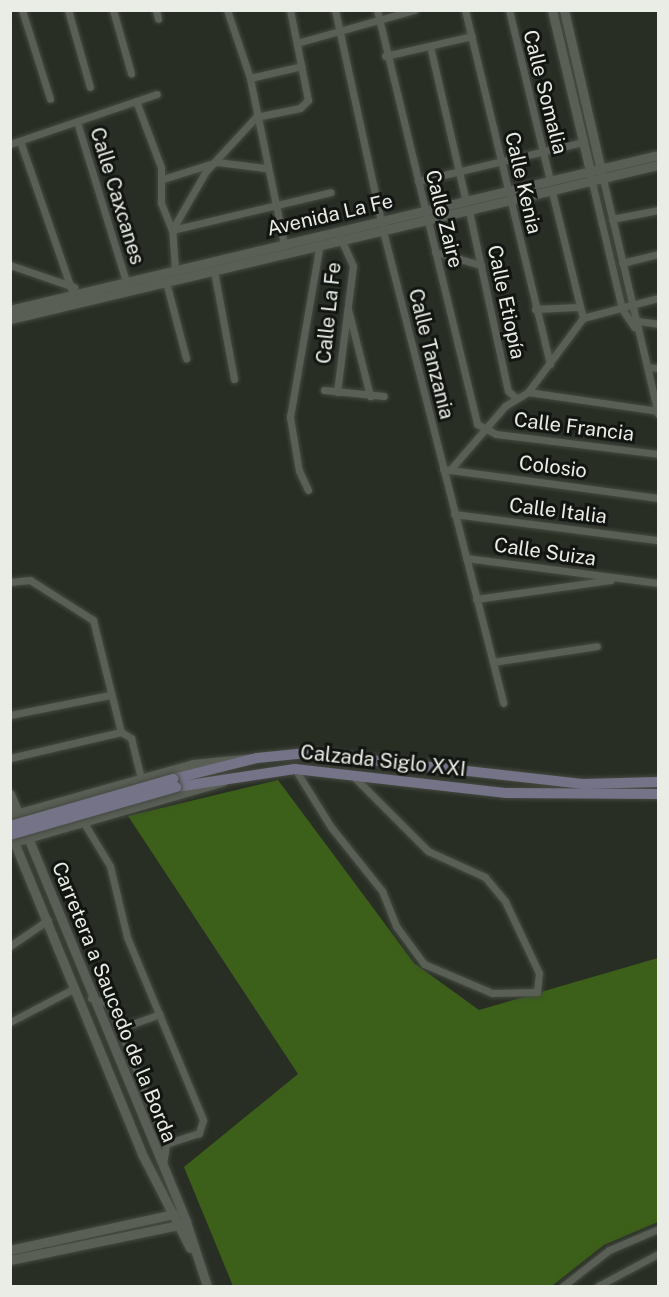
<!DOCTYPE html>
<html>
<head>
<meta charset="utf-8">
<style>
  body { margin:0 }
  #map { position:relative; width:669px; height:1297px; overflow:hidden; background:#282e24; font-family:"Public Sans",sans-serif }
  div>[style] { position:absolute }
  .green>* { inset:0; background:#3c5f19 }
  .roads { filter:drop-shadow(0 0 2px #454a41) drop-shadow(0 0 2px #454a41) }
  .minor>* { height:7px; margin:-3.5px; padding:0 3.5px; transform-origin:3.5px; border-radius:3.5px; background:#595f55 }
  .tertiary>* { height:9px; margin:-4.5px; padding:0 4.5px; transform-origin:4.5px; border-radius:4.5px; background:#595f55 }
  .secondary>* { height:10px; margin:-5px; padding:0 5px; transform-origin:5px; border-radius:5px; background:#757388 }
  .bridges { filter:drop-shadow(0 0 2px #454a41) drop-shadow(0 0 2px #454a41) }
  .secondary-bridge>* { height:10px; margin:-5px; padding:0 5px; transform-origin:5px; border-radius:5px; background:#757388 }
  span { translate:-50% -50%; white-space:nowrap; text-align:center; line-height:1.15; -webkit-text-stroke:6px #121511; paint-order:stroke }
  .street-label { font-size:20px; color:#e9ede6 }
  .frame { position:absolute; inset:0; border:12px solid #e9ede6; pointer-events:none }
</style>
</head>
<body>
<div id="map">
  <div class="green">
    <div style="clip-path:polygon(278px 780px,414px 963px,479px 1010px,658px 958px,658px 1222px,604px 1245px,552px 1286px,233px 1286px,184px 1167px,298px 1074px,128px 816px)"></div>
  </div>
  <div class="roads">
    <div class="minor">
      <div style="left:22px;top:10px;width:93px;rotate:72.5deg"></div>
      <div style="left:68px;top:10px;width:80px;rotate:74.1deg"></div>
      <div style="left:113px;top:10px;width:66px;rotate:74.1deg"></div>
      <div style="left:156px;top:10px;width:9px;rotate:77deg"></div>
      <div style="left:227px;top:10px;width:72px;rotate:71.3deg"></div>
      <div style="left:335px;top:10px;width:226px;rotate:77.7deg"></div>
      <div style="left:383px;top:231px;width:487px;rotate:75.7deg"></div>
      <div style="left:377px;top:10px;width:426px;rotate:76.4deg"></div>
      <div style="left:477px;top:424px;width:21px;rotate:28deg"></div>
      <div style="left:496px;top:434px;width:163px;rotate:7deg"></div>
      <div style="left:465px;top:10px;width:364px;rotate:76.5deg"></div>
      <div style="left:509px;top:10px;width:176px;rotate:76.5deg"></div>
      <div style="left:297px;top:43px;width:122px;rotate:-15.8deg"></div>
      <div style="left:430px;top:46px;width:160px;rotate:77deg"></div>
      <div style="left:385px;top:56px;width:89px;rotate:-12.9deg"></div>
      <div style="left:136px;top:101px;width:71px;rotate:69.3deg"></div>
      <div style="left:161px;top:167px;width:36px;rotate:90deg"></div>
      <div style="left:161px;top:203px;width:29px;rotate:68deg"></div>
      <div style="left:77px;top:122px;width:166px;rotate:72.9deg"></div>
      <div style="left:20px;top:141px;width:165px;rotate:70.9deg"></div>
      <div style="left:10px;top:144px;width:155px;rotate:-18.8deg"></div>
      <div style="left:163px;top:179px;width:57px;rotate:-17.5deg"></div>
      <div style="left:217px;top:162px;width:48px;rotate:7.1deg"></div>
      <div style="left:603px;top:179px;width:241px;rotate:76.8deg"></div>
      <div style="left:418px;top:181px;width:170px;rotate:-13.3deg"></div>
      <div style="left:592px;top:182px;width:130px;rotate:76.7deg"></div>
      <div style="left:622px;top:309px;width:22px;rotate:56deg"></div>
      <div style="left:552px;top:192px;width:130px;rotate:76.2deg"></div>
      <div style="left:469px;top:211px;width:184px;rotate:77.8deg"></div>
      <div style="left:508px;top:391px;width:9px;rotate:41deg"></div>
      <div style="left:612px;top:219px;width:47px;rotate:-11.1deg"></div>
      <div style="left:172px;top:230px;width:68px;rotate:-60deg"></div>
      <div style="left:206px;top:171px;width:74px;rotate:-47.2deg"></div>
      <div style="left:256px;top:117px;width:45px;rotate:-11.6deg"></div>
      <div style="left:300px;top:108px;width:11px;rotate:-45deg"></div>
      <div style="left:308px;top:100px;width:92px;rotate:-101.3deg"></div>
      <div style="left:284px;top:244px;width:169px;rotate:-101.6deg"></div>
      <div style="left:250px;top:78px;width:53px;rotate:-13deg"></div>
      <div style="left:435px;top:252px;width:48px;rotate:15.8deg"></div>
      <div style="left:622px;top:263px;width:37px;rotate:-14deg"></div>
      <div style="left:10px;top:265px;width:68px;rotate:19deg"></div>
      <div style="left:175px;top:269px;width:39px;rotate:-94deg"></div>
      <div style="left:172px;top:230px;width:163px;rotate:-13.4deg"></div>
      <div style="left:214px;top:271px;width:110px;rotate:79.5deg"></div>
      <div style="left:166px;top:282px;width:79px;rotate:75.3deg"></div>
      <div style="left:348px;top:309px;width:90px;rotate:75.8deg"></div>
      <div style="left:535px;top:309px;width:43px;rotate:-2.7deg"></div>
      <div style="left:583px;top:318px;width:78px;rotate:-14.9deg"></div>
      <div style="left:631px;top:320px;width:27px;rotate:8deg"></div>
      <div style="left:647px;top:367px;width:11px;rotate:5deg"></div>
      <div style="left:324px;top:390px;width:60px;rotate:5.7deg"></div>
      <div style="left:337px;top:392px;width:127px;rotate:-82.8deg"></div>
      <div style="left:353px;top:266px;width:32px;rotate:-114deg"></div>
      <div style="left:528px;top:392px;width:131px;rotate:8.3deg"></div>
      <div style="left:443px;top:469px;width:217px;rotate:7.7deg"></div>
      <div style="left:450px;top:470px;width:84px;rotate:-49.3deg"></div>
      <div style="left:505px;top:406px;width:27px;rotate:-31deg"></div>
      <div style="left:528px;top:392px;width:92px;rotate:-53.4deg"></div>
      <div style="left:308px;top:490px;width:21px;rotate:-115deg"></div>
      <div style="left:299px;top:471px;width:55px;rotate:-99.5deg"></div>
      <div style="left:290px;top:417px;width:176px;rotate:-80.2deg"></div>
      <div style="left:454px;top:514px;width:206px;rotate:7.3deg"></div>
      <div style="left:466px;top:558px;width:194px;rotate:7.4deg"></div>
      <div style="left:10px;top:582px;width:20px;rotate:-6deg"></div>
      <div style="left:30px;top:580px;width:75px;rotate:32.4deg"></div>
      <div style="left:93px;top:620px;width:115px;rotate:76deg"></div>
      <div style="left:121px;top:732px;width:12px;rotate:31deg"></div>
      <div style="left:131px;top:738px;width:41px;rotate:76deg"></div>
      <div style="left:476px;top:599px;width:136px;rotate:-8deg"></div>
      <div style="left:493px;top:662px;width:105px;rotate:-8.7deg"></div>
      <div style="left:10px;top:715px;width:102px;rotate:-11.3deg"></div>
      <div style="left:10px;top:758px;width:114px;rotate:-13.2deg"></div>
      <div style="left:295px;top:769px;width:68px;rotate:58.2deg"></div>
      <div style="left:331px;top:827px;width:82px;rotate:51.4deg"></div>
      <div style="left:382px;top:891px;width:38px;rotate:68deg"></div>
      <div style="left:396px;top:926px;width:47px;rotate:53.6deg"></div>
      <div style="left:424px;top:964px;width:74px;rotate:23.1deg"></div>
      <div style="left:492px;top:993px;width:45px;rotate:-1.3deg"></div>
      <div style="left:537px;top:992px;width:19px;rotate:-84deg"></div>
      <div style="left:539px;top:973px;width:80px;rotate:-115.3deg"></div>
      <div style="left:505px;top:901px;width:31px;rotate:-130deg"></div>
      <div style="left:485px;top:877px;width:63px;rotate:-155.5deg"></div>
      <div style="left:428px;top:851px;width:106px;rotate:-135deg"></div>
      <div style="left:84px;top:823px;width:50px;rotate:58.8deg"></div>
      <div style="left:110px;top:866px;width:73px;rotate:76.5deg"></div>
      <div style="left:127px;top:937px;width:198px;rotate:67.4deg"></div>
      <div style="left:203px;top:1120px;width:14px;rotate:107deg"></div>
      <div style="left:199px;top:1133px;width:35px;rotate:162deg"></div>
      <div style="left:166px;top:1144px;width:22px;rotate:98deg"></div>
      <div style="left:10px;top:946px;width:46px;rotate:-34.4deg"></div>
      <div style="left:91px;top:998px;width:20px;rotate:18deg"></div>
      <div style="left:110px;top:1004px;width:151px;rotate:68.2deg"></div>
      <div style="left:10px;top:1022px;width:71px;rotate:-27.6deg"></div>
      <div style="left:121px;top:1028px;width:41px;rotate:-19.7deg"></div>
      <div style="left:563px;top:1286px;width:58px;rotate:-38deg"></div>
      <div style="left:609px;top:1250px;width:53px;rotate:-23.2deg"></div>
      <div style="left:598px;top:1286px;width:68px;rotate:-28.1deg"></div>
    </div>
    <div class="tertiary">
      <div style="left:552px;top:10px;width:170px;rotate:76.7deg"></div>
      <div style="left:564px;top:10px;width:168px;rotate:77deg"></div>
      <div style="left:10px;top:310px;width:666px;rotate:-13.45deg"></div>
      <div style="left:10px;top:319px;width:666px;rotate:-13.37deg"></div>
      <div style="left:10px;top:794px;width:463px;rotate:67.6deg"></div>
      <div style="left:186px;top:1222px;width:67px;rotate:71.8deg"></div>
      <div style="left:12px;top:815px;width:188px;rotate:-15.7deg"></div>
      <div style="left:193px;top:764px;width:61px;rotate:-5.6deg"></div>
      <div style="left:10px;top:832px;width:350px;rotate:67.7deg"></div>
      <div style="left:143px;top:1156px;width:103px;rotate:62.9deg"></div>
      <div style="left:21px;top:840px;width:211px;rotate:-16.2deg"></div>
      <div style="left:10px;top:1250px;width:168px;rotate:-12.4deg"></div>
      <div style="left:10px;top:1260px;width:173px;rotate:-11.7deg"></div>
    </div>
    <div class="secondary">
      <div style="left:173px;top:779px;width:87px;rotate:-14deg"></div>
      <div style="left:257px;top:758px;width:50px;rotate:-5.7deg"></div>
      <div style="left:307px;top:753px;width:279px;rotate:6.4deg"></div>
      <div style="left:584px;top:784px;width:74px;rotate:-1.5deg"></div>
      <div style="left:176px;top:787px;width:120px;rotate:-8.6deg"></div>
      <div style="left:295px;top:769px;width:213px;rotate:6.5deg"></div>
      <div style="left:507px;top:793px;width:151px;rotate:0.4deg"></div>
    </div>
  </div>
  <div class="bridges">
    <div class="secondary-bridge">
      <div style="left:10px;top:826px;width:170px;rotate:-16.1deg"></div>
      <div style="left:10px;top:835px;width:173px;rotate:-16.1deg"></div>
    </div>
  </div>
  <div class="street-label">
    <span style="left:545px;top:92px;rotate:76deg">Calle Somalia</span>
    <span style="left:523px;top:183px;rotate:77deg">Calle Kenia</span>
    <span style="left:117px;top:196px;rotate:73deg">Calle Caxcanes</span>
    <span style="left:330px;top:215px;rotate:-13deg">Avenida La Fe</span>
    <span style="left:444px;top:219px;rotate:76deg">Calle Zaire</span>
    <span style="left:506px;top:302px;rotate:78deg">Calle Etiopía</span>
    <span style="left:329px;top:313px;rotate:-84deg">Calle La Fe</span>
    <span style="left:431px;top:354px;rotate:76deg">Calle Tanzania</span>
    <span style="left:574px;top:427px;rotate:7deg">Calle Francia</span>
    <span style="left:553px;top:467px;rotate:7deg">Colosio</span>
    <span style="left:558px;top:511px;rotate:7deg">Calle Italia</span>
    <span style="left:545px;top:552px;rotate:8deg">Calle Suiza</span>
    <span style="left:383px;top:761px;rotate:6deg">Calzada Siglo XXI</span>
    <span style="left:114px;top:1002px;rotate:68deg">Carretera a Saucedo de la Borda</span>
  </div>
  <div class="frame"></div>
</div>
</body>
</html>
